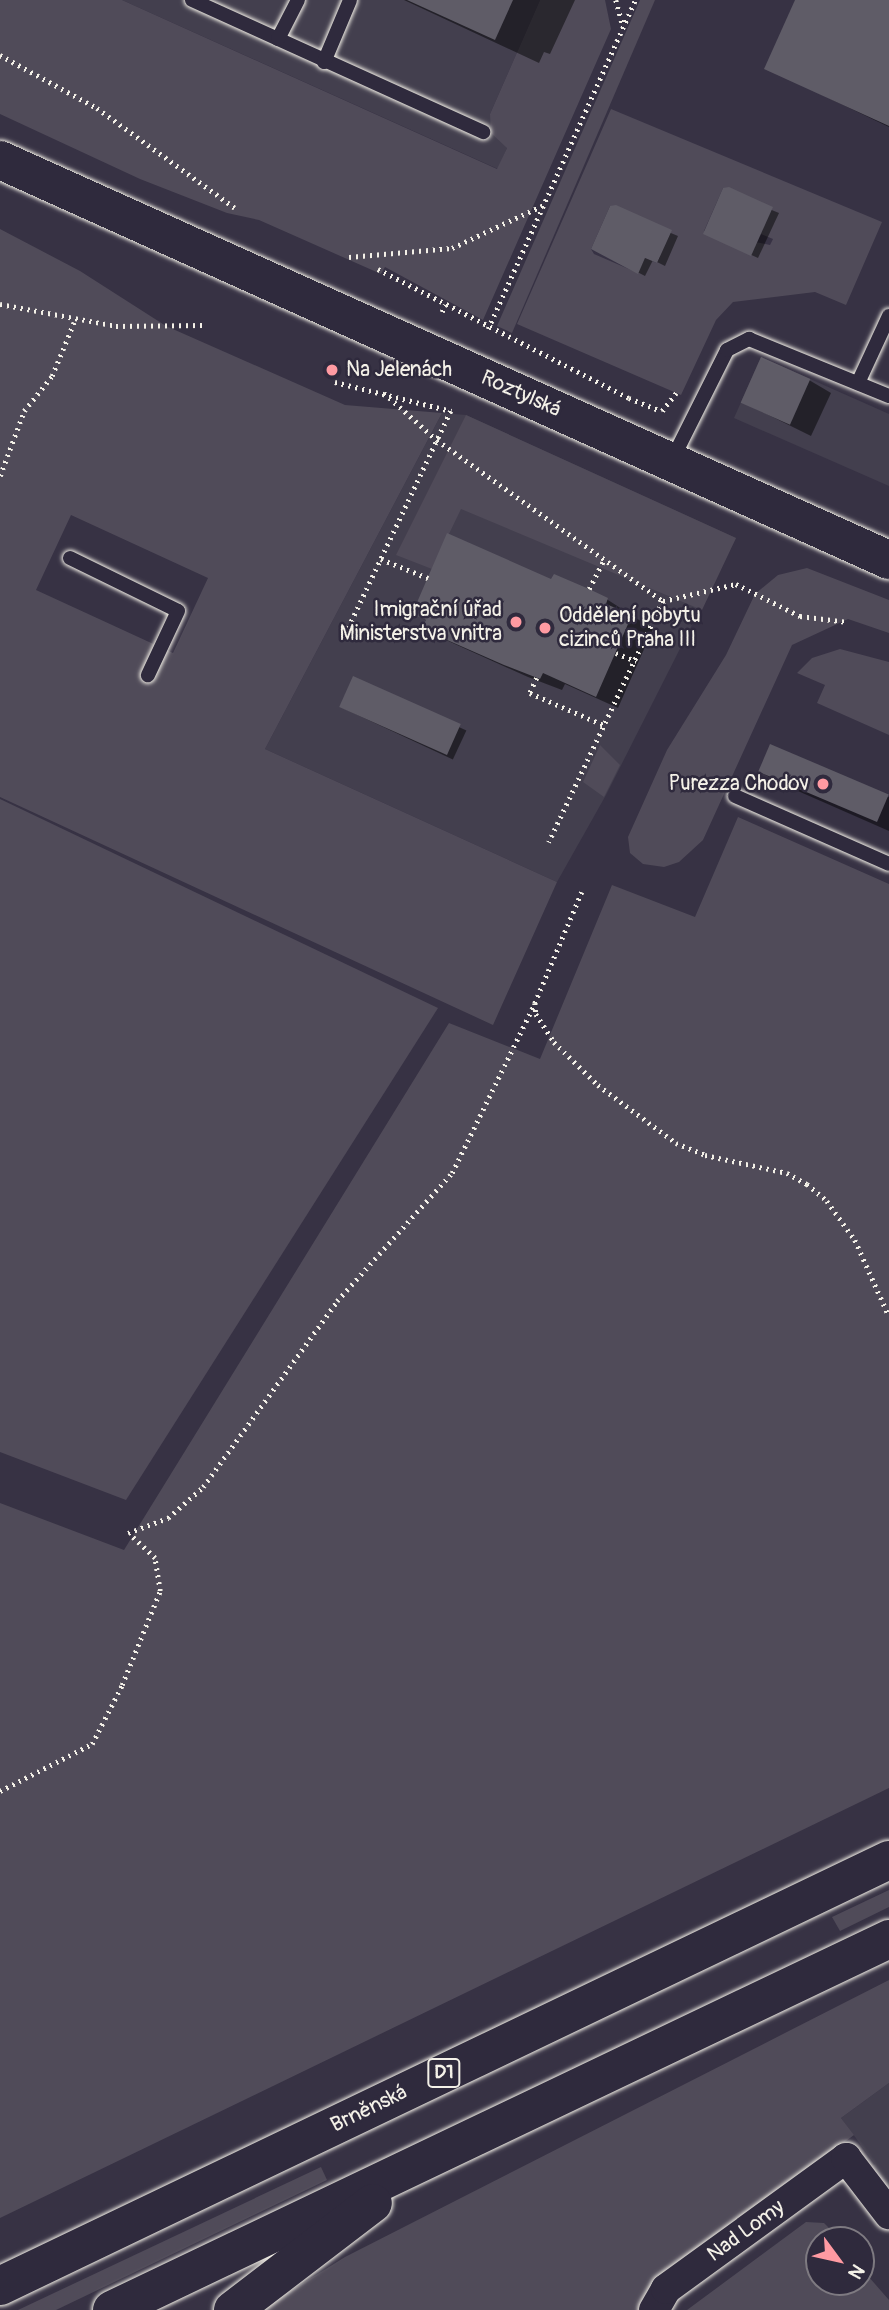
<!DOCTYPE html>
<html>
<head>
<meta charset="utf-8">
<style>
  body { margin:0 }
  #map { position:relative; width:889px; height:2310px; overflow:hidden; background:#373244; font-family:Pangolin,sans-serif }
  div>[style] { position:absolute }
  .built>* { inset:0; background:#433f4e }
  .green>* { inset:0; background:#504b59 }
  .shadow>* { inset:0; background:#0007; transform-origin:0 0 }
  .building>* { inset:0; background:#5f5c67; transform-origin:0 0 }
  .path>* { height:4.5px; margin-top:-2.25px; transform-origin:0; background:repeating-linear-gradient(90deg,#f4f1e8 0 2px,transparent 0 7px) }
  .roads { filter:drop-shadow(0 0 2px #f4f1e8) drop-shadow(0 0 2px #f4f1e8) }
  .service>* { height:14px; margin:-7px; padding:0 7px; transform-origin:7px; border-radius:7px; background:#2f2a3d }
  .minor>* { height:30px; margin:-15px; padding:0 15px; transform-origin:15px; border-radius:15px; background:#2f2a3d }
  .secondary>* { height:38px; margin:-19px; padding:0 19px; transform-origin:19px; border-radius:19px; background:#2f2a3d }
  .trunk>* { height:38px; margin:-19px; padding:0 19px; transform-origin:19px; border-radius:19px; background:#2f2a3d }
  .dots>* { width:19px; height:19px; translate:-50% -50%; box-sizing:border-box; border:4px solid #2f2a3d; border-radius:50% }
  span { translate:-50% -50%; white-space:nowrap; text-align:center; line-height:1.15; -webkit-text-stroke:5px #2f2a3d; paint-order:stroke }
  .shield-label span { padding:2px 5px; background:#2f2a3d; border:2px solid; border-radius:5px; -webkit-text-stroke-width:0 }
  .shield-label { font-size:19px; color:#f4f1e8; font-weight:700 }
  .poi-label { font-size:21px; color:#f4f1e8 }
  .left { translate:0 -50%; text-align:left }
  .right { translate:-100% -50%; text-align:right }
  .street-label { font-size:21px; color:#f4f1e8 }
  .north { position:absolute; left:805px; top:2226px; width:70px; height:70px; box-sizing:border-box; background:#2f2a3d; border:2px solid #7e7a81; border-radius:50%; rotate:123deg; font-size:19px; font-weight:700; line-height:28px; text-align:center; color:#f4f1e8 }
  .north::after { content:''; display:block; margin:auto; width:24px; height:32px; background:#ff9aa2; clip-path:polygon(50% 0,100% 100%,50% 72%,0 100%) }
</style>
</head>
<body>
<div id="map">
  <div class="built">
    <div style="clip-path:polygon(122px 0,540px 0,490px 114px,507px 148px,498px 169px)"></div>
    <div style="clip-path:polygon(761px 357px,889px 414px,889px 486px,734px 418px)"></div>
    <div style="clip-path:polygon(442px 413px,466px 415px,736px 538px,606px 795px,557px 882px,265px 749px)"></div>
    <div style="clip-path:polygon(889px 2083px,889px 2198px,868px 2170px,875px 2164px,841px 2118px)"></div>
  </div>
  <div class="green">
    <div style="clip-path:polygon(0 0,122px 0,497px 169px,507px 148px,491px 133px,490px 114px,540px 0,605px 0,611px 29px,483px 320px,385px 267px,381px 274px,259px 220px,227px 213px,140px 179px,0 114px)"></div>
    <div style="clip-path:polygon(640px 0,655px 0,512px 333px,497px 326px)"></div>
    <div style="clip-path:polygon(evenodd,611px 109px,882px 222px,846px 305px,815px 292px,733px 302px,716px 320px,681px 395px,517px 324px,611px 109px,723px 188px,761px 234px,773px 239px,770px 245px,704px 231px,723px 188px,611px 109px,610px 206px,660px 257px,657px 263px,645px 258px,638px 273px,594px 254px,591px 249px,610px 206px)"></div>
    <div style="clip-path:polygon(evenodd,0 229px,80px 271px,166px 326px,345px 405px,442px 413px,265px 749px,557px 882px,493px 1025px,0 797px,0 229px,71px 515px,208px 578px,173px 653px,36px 590px,71px 515px)"></div>
    <div style="clip-path:polygon(466px 415px,736px 538px,702px 610px,461px 509px,432px 569px,396px 555px)"></div>
    <div style="clip-path:polygon(807px 568px,889px 600px,889px 633px,848px 619px,792px 645px,703px 840px,679px 862px,664px 867px,643px 864px,630px 853px,628px 837px,667px 750px,726px 655px,755px 594px,778px 575px)"></div>
    <div style="clip-path:polygon(840px 649px,889px 662px,889px 735px,817px 703px,825px 685px,797px 673px,812px 658px)"></div>
    <div style="clip-path:polygon(600px 745px,620px 765px,604px 797px,583px 782px)"></div>
    <div style="clip-path:polygon(0 799px,438px 1008px,126px 1500px,0 1452px)"></div>
    <div style="clip-path:polygon(738px 817px,889px 884px,889px 1788px,0 2218px,0 1503px,124px 1550px,449px 1023px,540px 1059px,612px 885px,695px 917px)"></div>
    <div style="clip-path:polygon(889px 1890px,889px 1907px,840px 1931px,832px 1917px)"></div>
    <div style="clip-path:polygon(889px 1980px,889px 2083px,841px 2118px,854px 2135px,657px 2281px,638px 2310px,260px 2310px,345px 2257px)"></div>
    <div style="clip-path:polygon(321px 2167px,327px 2180px,56px 2310px,18px 2310px)"></div>
    <div style="clip-path:polygon(806px 2222px,824px 2223px,841px 2240px,819px 2240px,819px 2282px,861px 2282px,861px 2268px,889px 2300px,889px 2310px,687px 2310px)"></div>
  </div>
  <div class="shadow">
    <div style="clip-path:polygon(404px 0,575px 0,550px 54px,544px 52px,539px 63px)"></div>
    <div style="clip-path:polygon(797px 0,889px 0,889px 127px,766px 68px)"></div>
    <div style="clip-path:polygon(724px 190px,779px 213px,758px 258px,712px 237px)"></div>
    <div style="clip-path:polygon(611px 208px,678px 236px,665px 266px,653px 260px,645px 276px,593px 249px)"></div>
    <div style="clip-path:polygon(809px 380px,831px 393px,811px 436px,742px 402px)"></div>
    <div style="clip-path:polygon(555px 576px,608px 600px,653px 629px,618px 708px,565px 684px,562px 690px,528px 677px,446px 640px,425px 628px,427px 621px,414px 614px,552px 582px)"></div>
    <div style="left:354px;top:678px;width:124px;height:32px;rotate:25deg"></div>
    <div style="clip-path:polygon(760px 772px,889px 797px,889px 831px,782px 784px)"></div>
  </div>
  <div class="building">
    <div style="clip-path:polygon(407px 0,513px 0,495px 40px)"></div>
    <div style="clip-path:polygon(795px 0,889px 0,889px 126px,764px 69px)"></div>
    <div style="clip-path:polygon(729px 187px,773px 207px,751px 256px,703px 234px,723px 188px)"></div>
    <div style="clip-path:polygon(616px 205px,672px 230px,657px 263px,645px 258px,638px 274px,591px 249px,610px 206px)"></div>
    <div style="left:761px;top:357px;width:54px;height:50px;rotate:24deg"></div>
    <div style="clip-path:polygon(447px 533px,551px 579px,554px 574px,589px 589px,608px 598px,606px 604px,632px 615px,596px 697px,543px 673px,540px 679px,504px 665px,422px 629px,426px 620px,412px 614px)"></div>
    <div style="left:353px;top:676px;width:118px;height:34px;rotate:24deg"></div>
    <div style="left:770px;top:744px;width:129px;height:30px;rotate:23deg"></div>
  </div>
  <div class="path">
    <div style="left:616px;top:0;width:27px;rotate:75deg"></div>
    <div style="left:0;top:55px;width:111px;rotate:28.7deg"></div>
    <div style="left:97px;top:108px;width:170px;rotate:35.9deg"></div>
    <div style="left:349px;top:257px;width:103px;rotate:-5deg"></div>
    <div style="left:452px;top:248px;width:102px;rotate:-25.1deg"></div>
    <div style="left:378px;top:269px;width:282px;rotate:27.2deg"></div>
    <div style="left:629px;top:398px;width:35px;rotate:22deg"></div>
    <div style="left:662px;top:411px;width:23px;rotate:-52deg"></div>
    <div style="left:0;top:304px;width:118px;rotate:10.7deg"></div>
    <div style="left:116px;top:326px;width:88px;rotate:-0.7deg"></div>
    <div style="left:442px;top:312px;width:8px;rotate:-67deg"></div>
    <div style="left:488px;top:329px;width:360px;rotate:-65.9deg"></div>
    <div style="left:335px;top:382px;width:120px;rotate:14deg"></div>
    <div style="left:451px;top:411px;width:252px;rotate:115.3deg"></div>
    <div style="left:384px;top:393px;width:71px;rotate:41.6deg"></div>
    <div style="left:437px;top:440px;width:277px;rotate:35.5deg"></div>
    <div style="left:663px;top:601px;width:267px;rotate:115.3deg"></div>
    <div style="left:0;top:476px;width:69px;rotate:-69.7deg"></div>
    <div style="left:24px;top:411px;width:45px;rotate:-51.3deg"></div>
    <div style="left:52px;top:376px;width:58px;rotate:-67.8deg"></div>
    <div style="left:381px;top:559px;width:51px;rotate:22deg"></div>
    <div style="left:589px;top:589px;width:34px;rotate:-63deg"></div>
    <div style="left:663px;top:601px;width:75px;rotate:-13.1deg"></div>
    <div style="left:736px;top:584px;width:72px;rotate:26.6deg"></div>
    <div style="left:800px;top:616px;width:48px;rotate:7.1deg"></div>
    <div style="left:616px;top:653px;width:22px;rotate:22deg"></div>
    <div style="left:537px;top:678px;width:17px;rotate:115deg"></div>
    <div style="left:530px;top:693px;width:83px;rotate:23.5deg"></div>
    <div style="left:582px;top:892px;width:121px;rotate:112.9deg"></div>
    <div style="left:535px;top:1003px;width:11px;rotate:85deg"></div>
    <div style="left:536px;top:1014px;width:33px;rotate:57deg"></div>
    <div style="left:554px;top:1042px;width:62px;rotate:44.3deg"></div>
    <div style="left:598px;top:1085px;width:97px;rotate:36.6deg"></div>
    <div style="left:676px;top:1143px;width:31px;rotate:22deg"></div>
    <div style="left:705px;top:1155px;width:84px;rotate:12.4deg"></div>
    <div style="left:787px;top:1173px;width:23px;rotate:29deg"></div>
    <div style="left:807px;top:1184px;width:26px;rotate:40deg"></div>
    <div style="left:827px;top:1201px;width:48px;rotate:54.3deg"></div>
    <div style="left:855px;top:1240px;width:83px;rotate:65.9deg"></div>
    <div style="left:128px;top:1533px;width:43px;rotate:-20.6deg"></div>
    <div style="left:168px;top:1518px;width:47px;rotate:-41.5deg"></div>
    <div style="left:203px;top:1487px;width:229px;rotate:-54.2deg"></div>
    <div style="left:337px;top:1301px;width:172px;rotate:-48.1deg"></div>
    <div style="left:452px;top:1173px;width:189px;rotate:-64deg"></div>
    <div style="left:0;top:1791px;width:103px;rotate:-27.1deg"></div>
    <div style="left:92px;top:1744px;width:66px;rotate:-63deg"></div>
    <div style="left:122px;top:1685px;width:101px;rotate:-68deg"></div>
    <div style="left:160px;top:1591px;width:33px;rotate:-99deg"></div>
    <div style="left:155px;top:1558px;width:35px;rotate:-137deg"></div>
  </div>
  <div class="roads">
    <div class="service">
      <div style="left:192px;top:0;width:320px;rotate:24.4deg"></div>
      <div style="left:278px;top:39px;width:44px;rotate:-62.9deg"></div>
      <div style="left:324px;top:62px;width:67px;rotate:-67.2deg"></div>
      <div style="left:858px;top:383px;width:74px;rotate:-65.2deg"></div>
      <div style="left:672px;top:460px;width:123px;rotate:-63.4deg"></div>
      <div style="left:727px;top:350px;width:25px;rotate:-27deg"></div>
      <div style="left:749px;top:339px;width:151px;rotate:22.2deg"></div>
      <div style="left:70px;top:558px;width:120px;rotate:26.1deg"></div>
      <div style="left:178px;top:611px;width:71px;rotate:115.1deg"></div>
      <div style="left:735px;top:796px;width:168px;rotate:23.8deg"></div>
    </div>
    <div class="minor">
      <div style="left:654px;top:2310px;width:24px;rotate:-60deg"></div>
      <div style="left:666px;top:2289px;width:223px;rotate:-36deg"></div>
      <div style="left:846px;top:2158px;width:71px;rotate:52.5deg"></div>
    </div>
    <div class="secondary">
      <div style="left:0;top:160px;width:975px;rotate:24.23deg"></div>
    </div>
    <div class="trunk">
      <div style="left:0;top:2286px;width:986px;rotate:-25.6deg"></div>
      <div style="left:112px;top:2310px;width:861px;rotate:-25.52deg"></div>
      <div style="left:233px;top:2310px;width:176px;rotate:-37.4deg"></div>
    </div>
  </div>
  <div class="dots">
    <div style="left:332px;top:370px;background:#ff9aa2"></div>
    <div style="left:516px;top:622px;background:#ff9aa2"></div>
    <div style="left:545px;top:628px;background:#ff9aa2"></div>
    <div style="left:823px;top:784px;background:#ff9aa2"></div>
  </div>
  <div class="shield-label">
    <span style="left:444px;top:2073px">D1</span>
  </div>
  <div class="poi-label">
    <span class="left" style="left:346px;top:370px">Na Jelenách</span>
    <span class="right" style="left:502px;top:622px">Imigrační úřad<br>Ministerstva vnitra</span>
    <span class="left" style="left:559px;top:628px">Oddělení pobytu<br>cizinců Praha III</span>
    <span class="right" style="left:809px;top:784px">Purezza Chodov</span>
  </div>
  <div class="street-label">
    <span style="left:521px;top:394px;rotate:24deg">Roztylská</span>
    <span style="left:369px;top:2109px;rotate:-26deg">Brněnská</span>
    <span style="left:746px;top:2231px;rotate:-36deg">Nad Lomy</span>
  </div>
  <div class="north">N</div>
</div>
</body>
</html>
